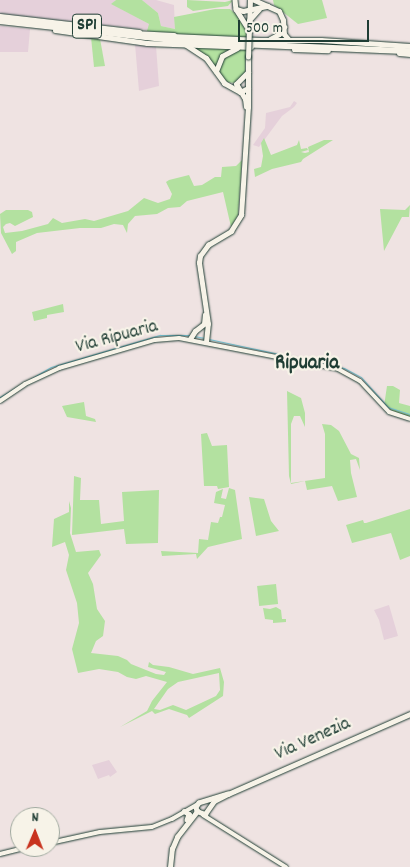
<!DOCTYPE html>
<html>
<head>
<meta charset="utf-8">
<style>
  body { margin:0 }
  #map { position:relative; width:410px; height:867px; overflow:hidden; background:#efe3e2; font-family:Dekko,sans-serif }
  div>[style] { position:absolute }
  .built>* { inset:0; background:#e5d0da }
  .green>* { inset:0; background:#b3e1a0; transform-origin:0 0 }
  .stream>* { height:1px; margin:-0.5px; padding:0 0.5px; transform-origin:0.5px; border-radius:0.5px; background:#81cee0 }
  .roads { filter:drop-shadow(0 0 1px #1f3d34) drop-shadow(0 0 1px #1f3d34) }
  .tertiary>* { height:4px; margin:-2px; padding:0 2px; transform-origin:2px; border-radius:2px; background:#f7f3e8 }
  .secondary>* { height:4.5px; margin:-2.25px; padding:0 2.25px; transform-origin:2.25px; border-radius:2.25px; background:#f7f3e8 }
  .primary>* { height:5px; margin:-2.5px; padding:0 2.5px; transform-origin:2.5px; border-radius:2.5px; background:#f7f3e8 }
  .trunk>* { height:5.5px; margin:-2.75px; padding:0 2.75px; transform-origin:2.75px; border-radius:2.75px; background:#f7f3e8 }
  .bridges { filter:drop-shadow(0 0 1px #1f3d34) drop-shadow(0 0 1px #1f3d34) }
  .secondary-bridge>* { height:4.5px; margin:-2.25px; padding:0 2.25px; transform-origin:2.25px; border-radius:2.25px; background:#f7f3e8 }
  span { translate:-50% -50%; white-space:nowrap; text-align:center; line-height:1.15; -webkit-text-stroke:4.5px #f7f3e8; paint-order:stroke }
  .shield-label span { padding:1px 4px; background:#f7f3e8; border:1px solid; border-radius:4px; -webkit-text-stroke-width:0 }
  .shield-label { font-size:18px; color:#1f3d34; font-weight:700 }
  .street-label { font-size:19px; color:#1f3d34 }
  .quarter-label { font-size:21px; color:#1f3d34; font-weight:700 }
  .north { position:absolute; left:10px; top:807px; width:50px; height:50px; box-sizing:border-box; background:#f7f3e8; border:1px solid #a1aaa0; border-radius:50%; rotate:1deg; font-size:14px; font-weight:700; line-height:20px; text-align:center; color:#1f3d34 }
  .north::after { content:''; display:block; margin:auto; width:18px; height:22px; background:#c8321e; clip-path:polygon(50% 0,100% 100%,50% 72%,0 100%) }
  .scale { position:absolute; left:238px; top:20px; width:131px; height:22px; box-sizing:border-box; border:2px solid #1f3d34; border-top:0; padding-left:6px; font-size:15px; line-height:18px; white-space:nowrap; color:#1f3d34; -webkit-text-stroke:4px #f7f3e8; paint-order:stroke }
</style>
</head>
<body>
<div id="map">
  <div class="built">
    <div style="clip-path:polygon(0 0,116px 0,112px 4px,149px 24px,150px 30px,0 14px)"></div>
    <div style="clip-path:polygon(142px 0,156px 0,174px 5px,175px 29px,161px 26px,158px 13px)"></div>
    <div style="clip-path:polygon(0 26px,30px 29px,28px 52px,0 52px)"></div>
    <div style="clip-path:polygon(135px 44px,156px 46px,159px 86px,139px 91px)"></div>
    <div style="clip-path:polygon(294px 101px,297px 103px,294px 107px,282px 116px,259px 147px,253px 145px,265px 128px,266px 113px,290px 107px)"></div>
    <div style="clip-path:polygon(389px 605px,398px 636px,384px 640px,379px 620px,374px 610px)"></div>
    <div style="clip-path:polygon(109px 760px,117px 772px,110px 777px,109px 775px,98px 779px,92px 765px)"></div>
  </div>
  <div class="green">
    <div style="clip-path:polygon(116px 0,142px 0,158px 13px,161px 26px,175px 29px,174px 17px,215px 9px,230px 9px,241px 19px,246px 29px,246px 38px,177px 35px,147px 31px,149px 24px,111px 4px)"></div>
    <div style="clip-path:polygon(187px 0,225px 2px,233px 0,228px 6px,193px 11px,187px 7px)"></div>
    <div style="clip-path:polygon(273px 0,322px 0,327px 18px,298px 24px,274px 5px)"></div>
    <div style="clip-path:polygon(91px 37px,100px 39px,105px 66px,94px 67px)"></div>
    <div style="clip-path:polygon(191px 46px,232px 48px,226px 51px,215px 69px)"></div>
    <div style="clip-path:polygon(246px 48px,245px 73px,235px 83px,226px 82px,218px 74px,220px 61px,237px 49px)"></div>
    <div style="clip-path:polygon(264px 138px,271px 155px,297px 145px,299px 140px,301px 149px,307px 148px,308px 150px,301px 152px,305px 153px,309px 152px,308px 147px,324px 140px,333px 140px,303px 159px,301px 162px,272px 169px,255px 177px,254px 169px,261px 167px,263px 156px,261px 143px)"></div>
    <div style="clip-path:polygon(242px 160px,238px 215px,231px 227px,223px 192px,187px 201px,180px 207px,168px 208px,157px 214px,135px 216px,128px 224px,127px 233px,123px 225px,114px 224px,101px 228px,80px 228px,37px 233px,16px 242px,16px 251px,12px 254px,1px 233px,0 214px,6px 210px,28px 210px,32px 212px,33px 217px,15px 226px,10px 223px,6px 224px,3px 227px,5px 233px,22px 231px,48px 224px,53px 218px,62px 223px,85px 219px,94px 221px,128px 211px,144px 198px,158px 203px,170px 199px,172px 194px,166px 182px,169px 180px,189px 175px,194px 186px,202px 185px,215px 177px,221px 177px,222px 167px,236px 166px)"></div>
    <div style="clip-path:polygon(410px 205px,409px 217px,402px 217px,384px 251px,380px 209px,405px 210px)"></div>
    <div style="clip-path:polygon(63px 304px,64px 312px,47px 315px,47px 318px,34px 321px,32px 312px)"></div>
    <div style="clip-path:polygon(387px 386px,393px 386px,400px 390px,399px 403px,410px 406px,410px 417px,397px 414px,384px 406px)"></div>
    <div style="clip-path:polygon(287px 391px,301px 398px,305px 413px,305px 427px,300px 416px,294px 416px,291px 424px,291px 483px,325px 478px,325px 434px,322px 424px,331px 425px,339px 431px,351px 454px,359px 458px,360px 470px,356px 459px,350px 460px,351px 473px,357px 497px,338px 501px,332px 486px,307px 490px,305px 481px,291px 484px,289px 476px)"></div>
    <div style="clip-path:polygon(84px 402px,86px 416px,95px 419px,96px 422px,67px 417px,62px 406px)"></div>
    <div style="clip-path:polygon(207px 433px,212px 446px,227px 445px,229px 487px,218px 489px,217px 486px,204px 486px,201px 434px)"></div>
    <div style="clip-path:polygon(74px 476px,81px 478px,80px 500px,99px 500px,101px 524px,124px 521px,122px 492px,159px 490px,158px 543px,126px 544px,124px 529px,72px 535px)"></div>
    <div style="clip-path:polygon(229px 488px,235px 490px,242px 539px,208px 547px,197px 559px,196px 554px,162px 556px,161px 551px,198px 553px,199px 539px,208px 540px,211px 522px,218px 523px,220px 517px,222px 517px,225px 505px,214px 503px,216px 492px,223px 489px,221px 498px,226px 499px)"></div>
    <div style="clip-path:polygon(249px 497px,264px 499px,271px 521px,279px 531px,256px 536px)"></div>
    <div style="clip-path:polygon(evenodd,69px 501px,71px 508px,70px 533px,76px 552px,99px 550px,101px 555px,88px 573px,93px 584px,97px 609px,105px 621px,103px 636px,96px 641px,91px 653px,118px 656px,127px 660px,131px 664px,156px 674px,164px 675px,166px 672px,148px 667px,149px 662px,153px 665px,169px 667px,193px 674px,220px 668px,224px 682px,223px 696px,189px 718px,187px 715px,169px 709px,155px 714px,152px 711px,120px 727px,147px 711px,152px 701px,167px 682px,146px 676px,136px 679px,127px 677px,118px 672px,99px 669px,78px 673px,72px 649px,79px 623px,77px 603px,66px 570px,69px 555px,65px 542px,52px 547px,54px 519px,69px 512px,69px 501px,219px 673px,220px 690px,216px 696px,186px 710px,173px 705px,160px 710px,154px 709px,168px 689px,178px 682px,219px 673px)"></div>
    <div style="clip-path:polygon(410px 509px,410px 556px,400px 560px,391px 533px,352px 543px,346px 525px,363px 520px,364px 523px,366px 523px)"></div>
    <div style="left:276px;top:584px;width:20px;height:19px;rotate:84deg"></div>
    <div style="clip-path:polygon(276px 607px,281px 610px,282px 619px,286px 619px,286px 622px,273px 623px,273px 620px,265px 619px,263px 608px,270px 609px)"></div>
  </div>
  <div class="stream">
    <div style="left:194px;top:336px;width:11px;rotate:10deg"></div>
    <div style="left:209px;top:339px;width:138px;rotate:12.1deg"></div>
    <div style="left:344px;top:368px;width:19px;rotate:28deg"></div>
    <div style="left:361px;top:377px;width:40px;rotate:48deg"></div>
    <div style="left:388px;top:407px;width:23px;rotate:18deg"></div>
    <div style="left:0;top:397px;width:59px;rotate:-30.5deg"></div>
    <div style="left:51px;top:367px;width:114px;rotate:-16.4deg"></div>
    <div style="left:160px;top:335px;width:30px"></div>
  </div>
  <div class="roads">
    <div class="tertiary">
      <div style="left:0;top:401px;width:30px;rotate:-34deg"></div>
      <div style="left:25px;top:384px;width:38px;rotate:-25deg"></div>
      <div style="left:59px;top:368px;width:100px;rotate:-16.3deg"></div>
      <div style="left:155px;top:340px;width:24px;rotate:-5deg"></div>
      <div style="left:179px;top:338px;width:162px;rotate:11deg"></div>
      <div style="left:338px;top:369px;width:25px;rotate:29deg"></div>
      <div style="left:360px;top:381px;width:42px;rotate:46.9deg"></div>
      <div style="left:389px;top:412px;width:22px;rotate:18deg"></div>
      <div style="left:203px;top:815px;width:98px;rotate:32.1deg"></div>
      <div style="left:50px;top:843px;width:51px;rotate:-12.4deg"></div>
      <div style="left:100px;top:832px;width:52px;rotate:-5.5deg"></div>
      <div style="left:152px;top:827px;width:22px;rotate:-22deg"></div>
      <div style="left:172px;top:819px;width:30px;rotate:-30deg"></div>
      <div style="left:0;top:854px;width:30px;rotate:-14deg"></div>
    </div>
    <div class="secondary">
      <div style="left:235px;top:0;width:9px;rotate:84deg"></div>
      <div style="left:236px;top:9px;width:25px;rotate:58deg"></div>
      <div style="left:249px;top:29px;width:29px;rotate:-88deg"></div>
      <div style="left:246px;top:107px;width:8px;rotate:-97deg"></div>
      <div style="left:245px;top:99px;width:17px;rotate:-121deg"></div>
      <div style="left:236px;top:84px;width:17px;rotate:-45deg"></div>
      <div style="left:190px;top:339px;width:9px;rotate:-58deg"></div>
      <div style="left:195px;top:331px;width:11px;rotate:-38deg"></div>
      <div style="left:204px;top:324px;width:9px;rotate:-84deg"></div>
      <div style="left:206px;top:342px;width:18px;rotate:-84deg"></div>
      <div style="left:208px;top:324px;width:62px;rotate:-98.4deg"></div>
      <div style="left:199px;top:263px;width:7px;rotate:-82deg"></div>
      <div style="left:200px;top:256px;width:14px;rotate:-54deg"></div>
      <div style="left:208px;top:245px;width:27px;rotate:-31deg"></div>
      <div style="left:231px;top:231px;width:19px;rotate:-58deg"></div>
      <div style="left:241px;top:215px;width:108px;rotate:-86.3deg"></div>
      <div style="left:248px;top:107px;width:50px;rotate:-90deg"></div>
      <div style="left:228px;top:794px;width:30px;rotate:163deg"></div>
      <div style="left:199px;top:803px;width:5px;rotate:127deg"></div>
      <div style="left:196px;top:807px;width:4px;rotate:76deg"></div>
      <div style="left:197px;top:811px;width:9px;rotate:21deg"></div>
      <div style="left:205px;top:814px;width:16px;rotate:-55deg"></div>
      <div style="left:214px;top:801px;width:16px;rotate:-27deg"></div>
      <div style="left:228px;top:794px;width:199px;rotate:-23.7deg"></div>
      <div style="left:184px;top:811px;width:6px;rotate:31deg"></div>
      <div style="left:189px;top:814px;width:6px;rotate:108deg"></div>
      <div style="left:170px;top:867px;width:18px;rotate:-84deg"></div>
      <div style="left:172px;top:849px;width:13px;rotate:-67deg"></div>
      <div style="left:177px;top:837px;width:33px;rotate:-52deg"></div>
    </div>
    <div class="primary">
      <div style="left:254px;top:0;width:27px;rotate:24deg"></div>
      <div style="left:279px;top:11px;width:10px;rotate:66deg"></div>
      <div style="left:283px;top:20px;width:14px;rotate:86deg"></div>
      <div style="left:284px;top:34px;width:8px;rotate:50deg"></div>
      <div style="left:236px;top:9px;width:7px;rotate:16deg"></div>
      <div style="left:243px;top:11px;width:25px;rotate:-12deg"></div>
      <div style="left:0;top:16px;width:140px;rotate:6.6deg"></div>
      <div style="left:249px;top:20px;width:15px;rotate:-48deg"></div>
      <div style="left:55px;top:30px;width:93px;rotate:8deg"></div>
      <div style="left:147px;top:43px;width:104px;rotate:2.2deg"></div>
      <div style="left:172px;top:36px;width:88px;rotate:2.6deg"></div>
      <div style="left:260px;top:40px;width:61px"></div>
      <div style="left:321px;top:40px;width:89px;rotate:3.9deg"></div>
      <div style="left:270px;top:39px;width:10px;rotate:-29deg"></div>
      <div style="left:279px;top:34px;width:9px;rotate:-54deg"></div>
      <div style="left:186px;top:45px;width:24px;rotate:33deg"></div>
      <div style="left:206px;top:58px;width:31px;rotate:54deg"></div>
      <div style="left:224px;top:83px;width:18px;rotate:29deg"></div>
      <div style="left:240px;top:92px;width:9px;rotate:-27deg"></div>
      <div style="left:294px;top:49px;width:34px;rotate:2deg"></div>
      <div style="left:399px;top:53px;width:11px;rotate:5deg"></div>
      <div style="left:216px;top:71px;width:16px;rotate:-68deg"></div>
      <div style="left:222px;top:56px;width:17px;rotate:-28deg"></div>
    </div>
    <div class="trunk">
      <div style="left:0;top:21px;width:192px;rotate:6.3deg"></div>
      <div style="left:191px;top:42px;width:219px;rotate:2.4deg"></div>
      <div style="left:134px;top:34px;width:40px;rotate:2.9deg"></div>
    </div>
  </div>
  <div class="bridges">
    <div class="secondary-bridge">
      <div style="left:248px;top:57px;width:27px;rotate:-88deg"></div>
    </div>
  </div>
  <div class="shield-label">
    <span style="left:87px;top:26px">SP1</span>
  </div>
  <div class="street-label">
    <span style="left:117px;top:338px;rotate:-15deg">Via Ripuaria</span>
    <span style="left:313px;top:740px;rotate:-24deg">Via Venezia</span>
  </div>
  <div class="quarter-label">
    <span style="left:307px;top:364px">Ripuaria</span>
  </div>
  <div class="north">N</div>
  <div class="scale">500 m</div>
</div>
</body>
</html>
